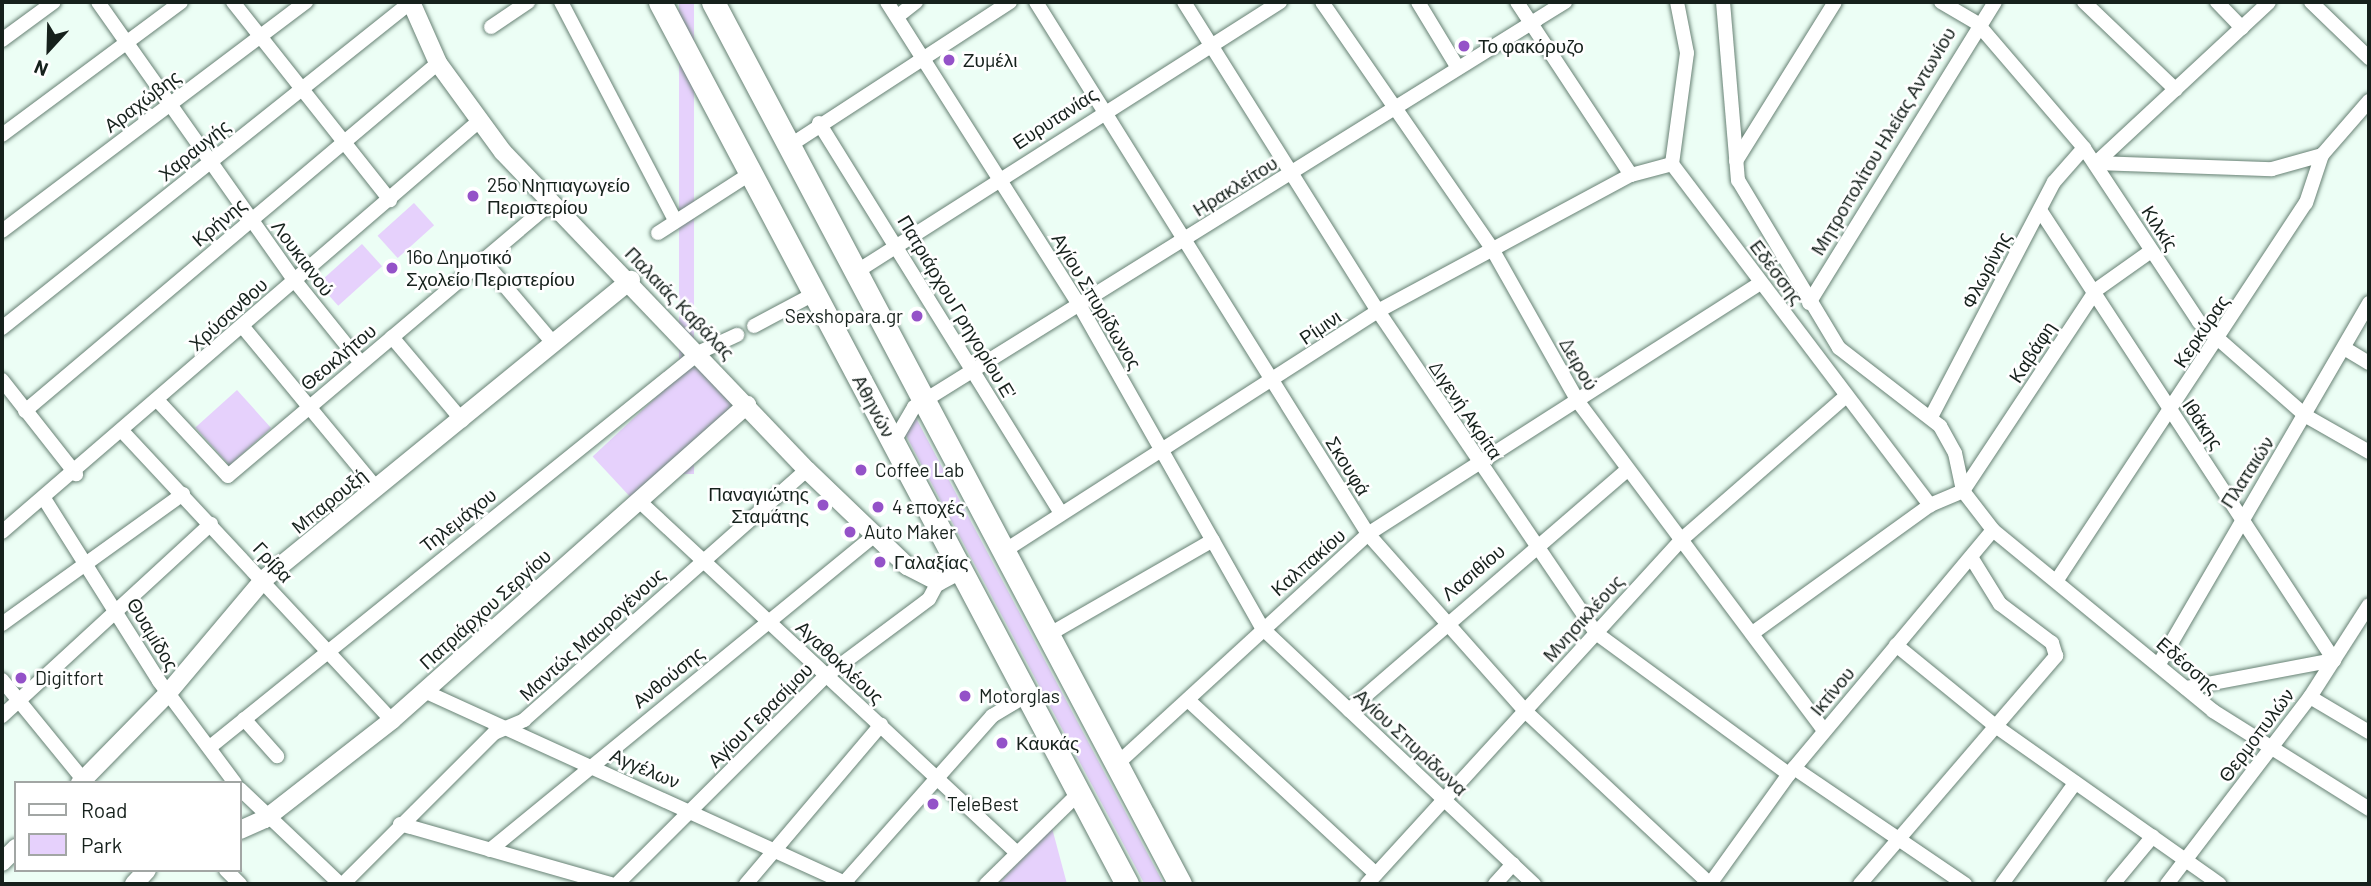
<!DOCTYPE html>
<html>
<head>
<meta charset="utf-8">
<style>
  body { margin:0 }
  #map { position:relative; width:2371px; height:886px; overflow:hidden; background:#ecfef5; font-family:Barlow,sans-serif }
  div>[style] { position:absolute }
  .green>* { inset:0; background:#e6d1fc; transform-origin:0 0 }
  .roads { filter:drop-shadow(0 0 2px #678174) drop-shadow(0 0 2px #678174) }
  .minor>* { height:14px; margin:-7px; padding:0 7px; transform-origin:7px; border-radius:7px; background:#fff }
  .tertiary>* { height:18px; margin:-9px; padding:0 9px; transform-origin:9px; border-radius:9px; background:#fff }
  .trunk>* { height:23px; margin:-11.5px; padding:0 11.5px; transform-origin:11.5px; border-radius:11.5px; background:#fff }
  .dots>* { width:19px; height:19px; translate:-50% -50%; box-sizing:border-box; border:4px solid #fff; border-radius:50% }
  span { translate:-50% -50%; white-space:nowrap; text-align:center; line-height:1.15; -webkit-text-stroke:5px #fff; paint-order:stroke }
  .poi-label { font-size:19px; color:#16211c }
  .left { translate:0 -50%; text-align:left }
  .right { translate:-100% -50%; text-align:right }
  .street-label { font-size:19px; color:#16211c }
  .frame { position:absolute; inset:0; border:4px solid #16211c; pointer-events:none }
  .legend { position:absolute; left:14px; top:781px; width:228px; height:91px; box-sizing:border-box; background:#fff; border:2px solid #a2a6a4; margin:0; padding:9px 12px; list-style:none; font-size:21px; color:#16211c }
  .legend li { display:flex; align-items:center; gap:14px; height:35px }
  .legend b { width:35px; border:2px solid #a2a6a4 }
  .north { position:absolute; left:14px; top:14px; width:70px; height:70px; -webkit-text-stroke:5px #fff; paint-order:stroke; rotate:202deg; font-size:19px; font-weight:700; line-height:28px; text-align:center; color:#16211c }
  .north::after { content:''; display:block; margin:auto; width:24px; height:32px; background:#16211c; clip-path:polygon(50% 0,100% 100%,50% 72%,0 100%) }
</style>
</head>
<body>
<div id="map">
  <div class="green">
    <div style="left:679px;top:2px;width:15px;height:472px"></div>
    <div style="left:414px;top:203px;width:30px;height:49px;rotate:48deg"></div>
    <div style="left:362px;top:244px;width:30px;height:59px;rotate:48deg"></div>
    <div style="left:695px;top:361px;width:59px;height:140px;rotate:47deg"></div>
    <div style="left:237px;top:390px;width:51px;height:56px;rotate:48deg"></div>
    <div style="left:916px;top:418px;width:527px;height:17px;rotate:62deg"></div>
    <div style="clip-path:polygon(1052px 828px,1067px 884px,998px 884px)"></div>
  </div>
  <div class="roads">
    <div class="minor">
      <div style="left:98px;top:2px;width:342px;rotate:54.8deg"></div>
      <div style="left:295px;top:281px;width:105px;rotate:51.2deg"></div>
      <div style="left:233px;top:2px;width:253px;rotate:51.6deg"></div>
      <div style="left:561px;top:2px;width:244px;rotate:62.4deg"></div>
      <div style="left:887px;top:2px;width:360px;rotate:57.6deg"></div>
      <div style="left:1080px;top:306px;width:370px;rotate:60.5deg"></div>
      <div style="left:1262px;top:628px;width:374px;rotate:43.3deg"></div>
      <div style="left:1036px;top:2px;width:627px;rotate:58.03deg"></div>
      <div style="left:1368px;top:534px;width:237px;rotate:48.4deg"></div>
      <div style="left:1525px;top:711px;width:253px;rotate:43.1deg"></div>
      <div style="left:1184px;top:2px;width:365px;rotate:57.9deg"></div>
      <div style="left:1378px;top:311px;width:389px;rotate:55.9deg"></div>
      <div style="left:1596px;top:633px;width:239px;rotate:36.2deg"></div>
      <div style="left:1322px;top:2px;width:298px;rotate:55.4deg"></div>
      <div style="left:1491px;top:247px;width:179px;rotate:60.6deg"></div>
      <div style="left:1579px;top:403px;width:409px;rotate:53.2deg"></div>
      <div style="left:1418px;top:2px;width:77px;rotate:58.8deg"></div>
      <div style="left:1517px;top:2px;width:207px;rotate:56.6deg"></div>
      <div style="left:1677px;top:2px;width:52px;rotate:78.9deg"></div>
      <div style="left:1687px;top:53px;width:112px;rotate:97.7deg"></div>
      <div style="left:1672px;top:164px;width:428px;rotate:52.9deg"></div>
      <div style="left:1723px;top:2px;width:179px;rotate:85.2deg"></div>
      <div style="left:1738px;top:180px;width:196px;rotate:59deg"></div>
      <div style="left:1839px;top:348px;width:128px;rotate:37.7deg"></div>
      <div style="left:1940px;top:426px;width:31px;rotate:61deg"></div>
      <div style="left:1955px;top:453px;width:39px;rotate:78deg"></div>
      <div style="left:1963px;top:491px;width:49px;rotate:52.4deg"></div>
      <div style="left:1993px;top:530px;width:285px;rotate:39.4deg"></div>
      <div style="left:2213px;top:711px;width:184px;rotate:32.1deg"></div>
      <div style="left:1941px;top:2px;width:42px;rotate:30.3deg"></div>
      <div style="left:1977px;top:23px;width:165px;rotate:49.4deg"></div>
      <div style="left:2084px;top:148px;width:209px;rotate:56.5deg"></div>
      <div style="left:2199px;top:322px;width:142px;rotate:41.3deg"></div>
      <div style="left:2306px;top:416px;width:73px;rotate:29.7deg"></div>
      <div style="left:2084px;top:2px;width:127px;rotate:43.7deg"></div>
      <div style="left:2217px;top:2px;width:36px;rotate:46deg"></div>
      <div style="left:2311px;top:2px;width:81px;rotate:44deg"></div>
      <div style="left:898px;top:16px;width:23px;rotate:-38deg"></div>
      <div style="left:491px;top:27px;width:45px;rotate:-34deg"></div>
      <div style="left:2px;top:40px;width:64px;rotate:-36.2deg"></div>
      <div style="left:819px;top:123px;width:459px;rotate:58.2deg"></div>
      <div style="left:2px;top:135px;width:223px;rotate:-36.6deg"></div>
      <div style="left:789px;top:146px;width:264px;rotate:-33.1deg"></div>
      <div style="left:1736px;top:161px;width:187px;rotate:-58.1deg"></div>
      <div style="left:2096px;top:163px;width:236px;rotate:-42.9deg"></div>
      <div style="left:2096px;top:163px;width:176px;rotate:2deg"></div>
      <div style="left:2272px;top:169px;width:52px;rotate:-15.6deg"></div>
      <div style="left:2040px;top:210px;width:538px;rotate:56.84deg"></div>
      <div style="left:2334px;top:660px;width:151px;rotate:169.3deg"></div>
      <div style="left:2px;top:231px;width:381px;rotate:-37deg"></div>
      <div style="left:658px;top:233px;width:111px;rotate:-32.8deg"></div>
      <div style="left:483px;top:260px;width:110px;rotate:49.8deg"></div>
      <div style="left:856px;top:272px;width:503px;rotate:-32.49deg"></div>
      <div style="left:1809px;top:303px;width:354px;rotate:-58.3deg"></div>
      <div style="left:754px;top:326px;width:68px;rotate:-28.1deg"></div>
      <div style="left:243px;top:327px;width:210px;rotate:50.4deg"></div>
      <div style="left:2px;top:328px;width:523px;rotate:-38.56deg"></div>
      <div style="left:392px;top:337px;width:109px;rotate:49.9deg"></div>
      <div style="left:2344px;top:348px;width:29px;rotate:31deg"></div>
      <div style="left:2px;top:380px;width:120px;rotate:51.8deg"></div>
      <div style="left:159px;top:402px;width:101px;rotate:47deg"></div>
      <div style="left:228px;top:476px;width:424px;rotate:-40.2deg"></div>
      <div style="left:25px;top:411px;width:540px;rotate:-40.12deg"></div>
      <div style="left:1931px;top:417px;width:265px;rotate:-62.4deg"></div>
      <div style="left:2054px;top:182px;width:45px;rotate:-48.6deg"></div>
      <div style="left:123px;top:432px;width:394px;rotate:47deg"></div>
      <div style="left:893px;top:443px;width:42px;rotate:-59.7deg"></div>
      <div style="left:914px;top:407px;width:767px;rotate:-31.89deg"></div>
      <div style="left:1963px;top:491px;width:241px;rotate:-56.5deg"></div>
      <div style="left:2096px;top:290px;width:67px;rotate:-35.3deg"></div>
      <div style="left:45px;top:500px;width:214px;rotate:57.8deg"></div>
      <div style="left:159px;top:681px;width:127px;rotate:53.3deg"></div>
      <div style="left:638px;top:500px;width:517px;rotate:42.96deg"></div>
      <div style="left:2px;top:532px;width:628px;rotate:-40.74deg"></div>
      <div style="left:1004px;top:551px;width:444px;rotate:-32.7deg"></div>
      <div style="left:1378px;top:311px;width:287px;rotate:-28.3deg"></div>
      <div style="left:1631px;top:175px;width:42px;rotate:-15deg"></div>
      <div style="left:2057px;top:580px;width:452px;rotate:-56.6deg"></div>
      <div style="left:2306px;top:203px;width:51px;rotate:-71.6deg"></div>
      <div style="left:2322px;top:155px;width:72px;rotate:-49deg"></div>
      <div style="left:2px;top:624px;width:223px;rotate:-35.7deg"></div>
      <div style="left:1754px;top:632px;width:217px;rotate:-35.8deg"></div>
      <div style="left:1930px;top:505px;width:36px;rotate:-23deg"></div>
      <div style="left:1048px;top:635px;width:190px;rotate:-29.9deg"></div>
      <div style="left:1896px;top:645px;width:127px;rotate:39.2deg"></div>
      <div style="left:1994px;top:725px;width:276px;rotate:35.2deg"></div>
      <div style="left:2159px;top:664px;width:418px;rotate:-59.8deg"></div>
      <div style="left:2px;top:680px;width:133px;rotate:50.8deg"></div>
      <div style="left:424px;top:691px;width:466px;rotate:24.5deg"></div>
      <div style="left:2310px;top:697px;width:69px;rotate:30.7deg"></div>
      <div style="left:1188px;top:700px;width:256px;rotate:42.8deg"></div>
      <div style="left:1349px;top:710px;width:367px;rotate:-40.8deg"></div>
      <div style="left:2px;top:716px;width:284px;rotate:-42.6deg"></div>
      <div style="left:244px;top:719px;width:50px;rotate:48.3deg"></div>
      <div style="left:210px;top:747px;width:629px;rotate:-38.87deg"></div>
      <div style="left:700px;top:352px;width:41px;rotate:-24.7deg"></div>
      <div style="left:1117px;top:764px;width:340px;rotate:-42.5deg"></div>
      <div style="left:1368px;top:534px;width:466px;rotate:-32.6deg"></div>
      <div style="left:1794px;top:768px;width:207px;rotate:34.2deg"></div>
      <div style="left:240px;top:789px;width:138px;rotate:43.5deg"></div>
      <div style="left:400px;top:824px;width:219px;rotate:15.9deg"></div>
      <div style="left:490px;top:850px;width:494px;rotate:-39.3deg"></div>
      <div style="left:226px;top:870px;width:20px;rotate:45deg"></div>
      <div style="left:343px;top:884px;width:214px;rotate:-45deg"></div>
      <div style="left:494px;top:733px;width:33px;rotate:-23deg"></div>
      <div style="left:524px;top:720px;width:378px;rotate:-41.5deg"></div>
      <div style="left:617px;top:884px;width:296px;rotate:-44.9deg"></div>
      <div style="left:827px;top:675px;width:127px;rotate:-36.7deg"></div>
      <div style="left:929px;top:599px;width:19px;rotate:-62deg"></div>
      <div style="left:746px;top:884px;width:209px;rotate:-49.7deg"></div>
      <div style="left:843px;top:884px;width:225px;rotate:-48.4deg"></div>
      <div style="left:992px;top:716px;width:41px;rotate:-31deg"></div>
      <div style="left:986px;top:884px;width:130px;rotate:-44.4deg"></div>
      <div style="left:1367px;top:884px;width:466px;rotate:-47.6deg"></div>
      <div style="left:1681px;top:540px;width:219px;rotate:-41.1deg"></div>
      <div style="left:1495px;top:884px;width:27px;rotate:-48deg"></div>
      <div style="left:1710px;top:884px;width:135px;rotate:-54.3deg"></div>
      <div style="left:1789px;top:774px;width:318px;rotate:-50.1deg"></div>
      <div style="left:1860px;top:884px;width:301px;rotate:-49.3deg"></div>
      <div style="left:2056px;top:656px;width:14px;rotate:-107deg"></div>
      <div style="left:2052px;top:643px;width:65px;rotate:-143.1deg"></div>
      <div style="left:2000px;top:604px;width:55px;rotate:-121.7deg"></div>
      <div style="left:2002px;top:884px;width:125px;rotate:-54.1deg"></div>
      <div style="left:2113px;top:884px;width:62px;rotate:-50.2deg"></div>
      <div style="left:2167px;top:884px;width:235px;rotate:-52.6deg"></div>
      <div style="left:2310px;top:697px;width:109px;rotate:-57.3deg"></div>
    </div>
    <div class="tertiary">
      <div style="left:411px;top:2px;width:67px;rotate:66.1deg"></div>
      <div style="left:438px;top:63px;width:110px;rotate:53.9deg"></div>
      <div style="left:503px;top:152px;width:440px;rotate:46.3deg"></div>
      <div style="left:807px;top:470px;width:139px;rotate:43.8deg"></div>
      <div style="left:907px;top:566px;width:35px;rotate:27deg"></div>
      <div style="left:938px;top:582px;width:26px;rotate:-28deg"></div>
      <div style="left:80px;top:783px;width:126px;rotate:-45.6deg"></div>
      <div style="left:168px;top:693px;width:148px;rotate:-49.9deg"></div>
      <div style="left:263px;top:580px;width:475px;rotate:-39.2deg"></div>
      <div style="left:240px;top:830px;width:27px;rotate:-24deg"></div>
      <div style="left:265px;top:819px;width:161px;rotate:-37.9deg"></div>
      <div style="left:392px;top:720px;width:475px;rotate:-41.6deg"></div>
      <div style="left:2px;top:862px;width:20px;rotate:-45deg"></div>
      <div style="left:134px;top:884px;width:19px;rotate:-47deg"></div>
    </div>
    <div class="trunk">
      <div style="left:660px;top:2px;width:998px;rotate:62.1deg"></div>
      <div style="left:713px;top:2px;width:998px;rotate:62.1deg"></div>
    </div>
  </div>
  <div class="dots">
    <div style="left:1464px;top:46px;background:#9452c8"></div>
    <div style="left:949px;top:60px;background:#9452c8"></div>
    <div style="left:473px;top:196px;background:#9452c8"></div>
    <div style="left:392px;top:268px;background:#9452c8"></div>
    <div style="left:917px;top:316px;background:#9452c8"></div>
    <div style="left:861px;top:470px;background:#9452c8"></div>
    <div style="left:823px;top:505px;background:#9452c8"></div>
    <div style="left:878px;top:507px;background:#9452c8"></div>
    <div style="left:850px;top:532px;background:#9452c8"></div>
    <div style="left:880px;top:562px;background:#9452c8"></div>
    <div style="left:21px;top:678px;background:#9452c8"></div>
    <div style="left:965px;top:696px;background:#9452c8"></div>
    <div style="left:1002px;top:743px;background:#9452c8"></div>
    <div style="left:933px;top:804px;background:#9452c8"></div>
  </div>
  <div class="poi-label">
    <span class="left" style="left:1478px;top:46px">Το φακόρυζο</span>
    <span class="left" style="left:963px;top:60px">Ζυμέλι</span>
    <span class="left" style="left:487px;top:196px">25ο Νηπιαγωγείο<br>Περιστερίου</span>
    <span class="left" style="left:406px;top:268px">16ο Δημοτικό<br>Σχολείο Περιστερίου</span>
    <span class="right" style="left:903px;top:316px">Sexshopara.gr</span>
    <span class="left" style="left:875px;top:470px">Coffee Lab</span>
    <span class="right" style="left:809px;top:505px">Παναγιώτης<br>Σταμάτης</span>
    <span class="left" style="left:892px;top:507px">4 εποχές</span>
    <span class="left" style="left:864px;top:532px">Auto Maker</span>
    <span class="left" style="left:894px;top:562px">Γαλαξίας</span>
    <span class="left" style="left:35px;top:678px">Digitfort</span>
    <span class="left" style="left:979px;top:696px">Motorglas</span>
    <span class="left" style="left:1016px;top:743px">Καυκάς</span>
    <span class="left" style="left:947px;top:804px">TeleBest</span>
  </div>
  <div class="street-label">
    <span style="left:142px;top:101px;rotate:-37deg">Αραχώβης</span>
    <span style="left:1055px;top:118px;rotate:-33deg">Ευρυτανίας</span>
    <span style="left:1883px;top:141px;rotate:-59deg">Μητροπολίτου Ηλείας Αντωνίου</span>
    <span style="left:194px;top:150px;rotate:-39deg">Χαραυγής</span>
    <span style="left:1235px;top:186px;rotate:-32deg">Ηρακλείτου</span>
    <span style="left:219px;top:222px;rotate:-40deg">Κρήνης</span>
    <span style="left:2160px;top:228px;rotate:57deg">Κιλκίς</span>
    <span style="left:303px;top:258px;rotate:53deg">Λουκιανού</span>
    <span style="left:1986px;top:270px;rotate:-62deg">Φλωρίνης</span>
    <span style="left:1777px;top:272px;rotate:53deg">Εδέσσης</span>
    <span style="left:1097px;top:301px;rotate:59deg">Αγίου Σπυρίδωνος</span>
    <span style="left:680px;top:303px;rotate:46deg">Παλαιάς Καβάλας</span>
    <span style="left:957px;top:307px;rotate:59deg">Πατριάρχου Γρηγορίου Ε'</span>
    <span style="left:228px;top:314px;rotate:-42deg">Χρύσανθου</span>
    <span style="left:1320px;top:327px;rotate:-34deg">Ρίμινι</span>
    <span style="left:2201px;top:331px;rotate:-56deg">Κερκύρας</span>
    <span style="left:2032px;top:352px;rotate:-57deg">Καβάφη</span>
    <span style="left:338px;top:357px;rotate:-40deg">Θεοκλήτου</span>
    <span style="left:1579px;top:364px;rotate:60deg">Δειρού</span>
    <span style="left:874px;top:406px;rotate:62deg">Αθηνών</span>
    <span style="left:1466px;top:410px;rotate:56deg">Διγενή Ακρίτα</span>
    <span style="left:2203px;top:424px;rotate:56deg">Ιθάκης</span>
    <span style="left:1348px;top:466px;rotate:58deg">Σκουφά</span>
    <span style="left:2247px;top:472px;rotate:-57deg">Πλαταιών</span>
    <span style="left:329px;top:501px;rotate:-39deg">Μπαρουξή</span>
    <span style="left:458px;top:520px;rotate:-38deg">Τηλεμάχου</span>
    <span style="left:273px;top:562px;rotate:47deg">Γρίβα</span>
    <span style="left:1308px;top:562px;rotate:-41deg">Καλπακίου</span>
    <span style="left:1473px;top:572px;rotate:-40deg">Λασιθίου</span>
    <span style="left:485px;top:609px;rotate:-42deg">Πατριάρχου Σεργίου</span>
    <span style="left:1583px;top:618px;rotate:-48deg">Μνησικλέους</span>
    <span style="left:153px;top:634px;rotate:59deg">Θυαμίδος</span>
    <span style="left:592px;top:634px;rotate:-42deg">Μαντώς Μαυρογένους</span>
    <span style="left:840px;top:662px;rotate:43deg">Αγαθοκλέους</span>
    <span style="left:2188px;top:665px;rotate:41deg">Εδέσσης</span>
    <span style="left:668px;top:677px;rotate:-39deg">Ανθούσης</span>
    <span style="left:1832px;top:691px;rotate:-50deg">Ικτίνου</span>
    <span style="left:760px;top:715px;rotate:-45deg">Αγίου Γερασίμου</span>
    <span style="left:2256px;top:735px;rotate:-53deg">Θερμοπυλών</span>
    <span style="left:1411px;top:742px;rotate:43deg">Αγίου Σπυρίδωνα</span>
    <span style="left:645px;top:768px;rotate:23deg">Αγγέλων</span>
  </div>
  <div class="frame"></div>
  <ul class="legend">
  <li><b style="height:9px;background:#fff"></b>Road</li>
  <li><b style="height:19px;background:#e6d1fc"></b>Park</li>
  </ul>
  <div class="north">N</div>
</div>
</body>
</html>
